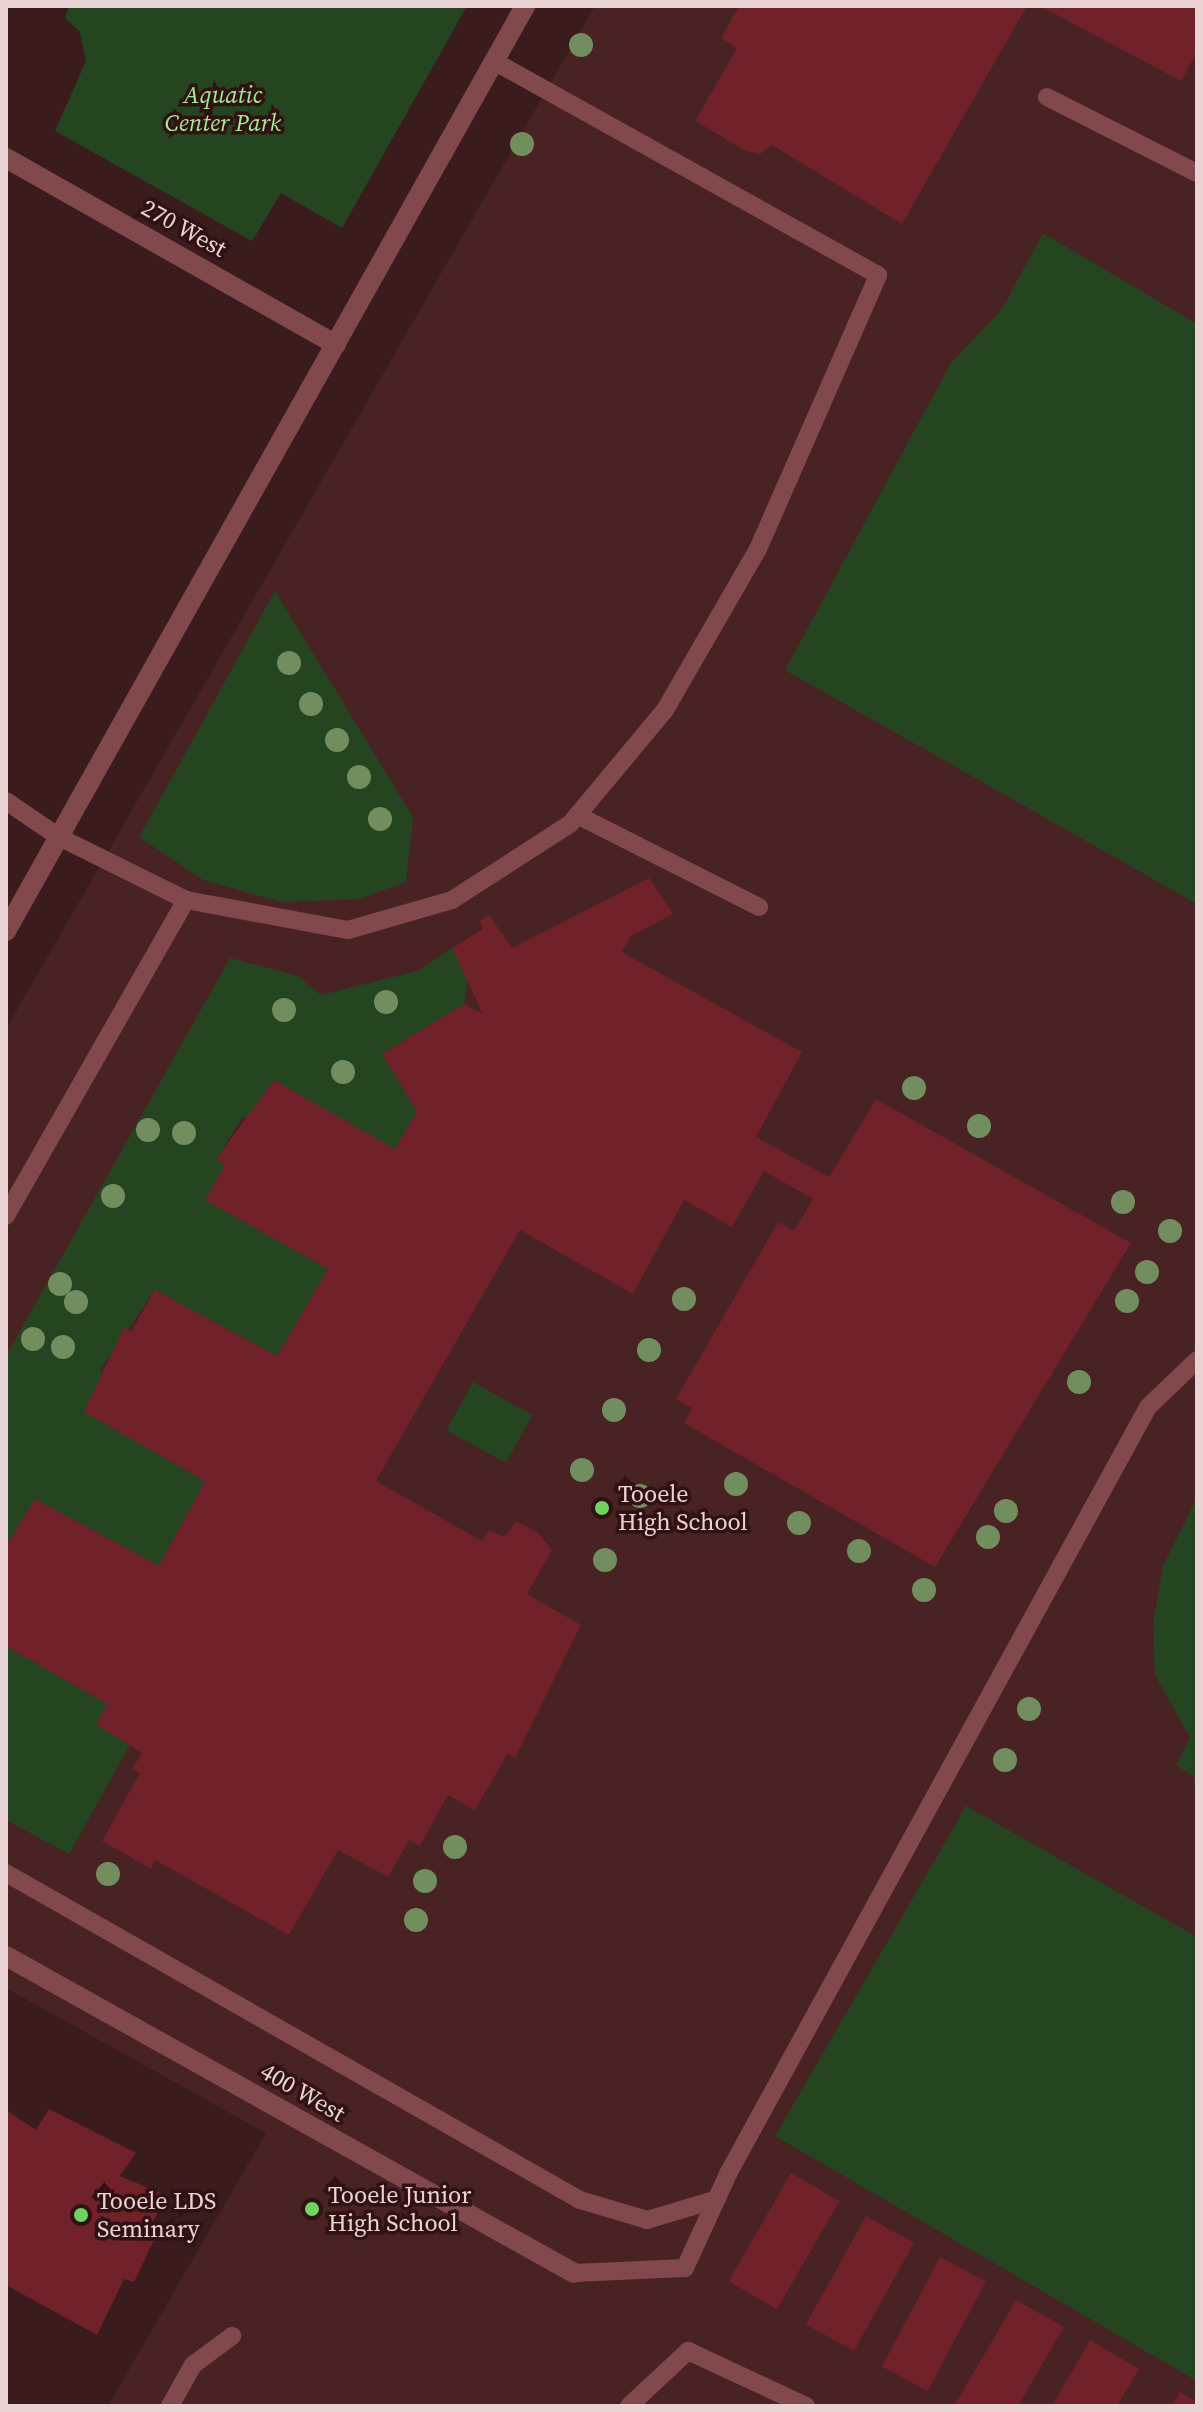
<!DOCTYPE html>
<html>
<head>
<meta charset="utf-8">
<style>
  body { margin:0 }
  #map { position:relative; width:1203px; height:2412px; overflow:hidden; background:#3b1c1d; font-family:"Source Serif 4",serif }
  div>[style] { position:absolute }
  .built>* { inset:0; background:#492224 }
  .green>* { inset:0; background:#254521; transform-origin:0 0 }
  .building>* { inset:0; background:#702129; transform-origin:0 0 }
  .service>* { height:18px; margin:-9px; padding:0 9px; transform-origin:9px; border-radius:9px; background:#81494b }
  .minor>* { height:20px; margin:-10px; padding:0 10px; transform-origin:10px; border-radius:10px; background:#81494b }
  .tertiary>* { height:20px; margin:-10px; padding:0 10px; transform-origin:10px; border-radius:10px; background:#81494b }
  .trees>* { width:24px; height:24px; margin:-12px; border-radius:50%; background:#728e5e }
  .dots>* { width:22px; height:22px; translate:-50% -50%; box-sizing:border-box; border:4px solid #301213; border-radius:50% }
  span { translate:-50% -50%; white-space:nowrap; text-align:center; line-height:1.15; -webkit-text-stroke:7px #301213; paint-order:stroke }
  .park-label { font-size:24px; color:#9fec94; font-style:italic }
  .street-label { font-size:24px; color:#ead4d3 }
  .poi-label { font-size:24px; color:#ead4d3 }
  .left { translate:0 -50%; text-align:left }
  .frame { position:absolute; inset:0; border:8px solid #ead4d3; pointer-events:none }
</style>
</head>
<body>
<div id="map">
  <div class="built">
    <div style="clip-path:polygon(595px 6px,1197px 6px,1197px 2406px,108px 2406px,266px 2133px,6px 1988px,6px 1029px)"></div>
  </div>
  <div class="green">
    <div style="clip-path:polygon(69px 6px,467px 6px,342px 228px,281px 193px,252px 241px,55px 131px,86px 61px,80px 32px,65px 18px)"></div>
    <div style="clip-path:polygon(1043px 233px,1197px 324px,1197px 904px,785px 670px,951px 363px,1002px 309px)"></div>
    <div style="clip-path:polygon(275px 591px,413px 817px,406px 882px,359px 899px,281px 902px,203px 880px,139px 837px)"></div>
    <div style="clip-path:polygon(452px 948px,468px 975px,464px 1004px,382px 1054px,417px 1111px,395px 1149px,242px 1117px,217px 1159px,225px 1165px,206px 1200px,328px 1269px,277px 1356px,155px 1290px,100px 1370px,127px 1436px,205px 1481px,159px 1566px,35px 1499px,6px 1546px,6px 1356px,230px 958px,298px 976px,321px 995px,417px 971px)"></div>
    <div style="left:473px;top:1382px;width:68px;height:55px;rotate:29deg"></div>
    <div style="clip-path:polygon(1197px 1498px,1197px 1779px,1176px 1765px,1190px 1738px,1155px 1675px,1153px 1623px,1163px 1566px)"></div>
    <div style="clip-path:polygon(6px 1646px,107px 1704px,130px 1745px,69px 1854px,6px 1820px)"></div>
    <div style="clip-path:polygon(966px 1806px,1197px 1937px,1197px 2381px,775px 2136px)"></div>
  </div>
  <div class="building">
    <div style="clip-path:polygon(739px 6px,1027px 6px,902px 224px,772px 145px,760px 154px,746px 151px,695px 121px,737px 48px,721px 38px)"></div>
    <div style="clip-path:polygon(1040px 6px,1197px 6px,1197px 52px,1181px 81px)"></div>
    <div style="clip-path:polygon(649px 878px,673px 914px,631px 936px,622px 952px,802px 1052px,756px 1137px,829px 1177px,876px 1099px,1131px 1243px,935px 1567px,684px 1423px,692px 1408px,676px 1399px,778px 1222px,794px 1231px,813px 1199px,764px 1171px,732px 1227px,684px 1200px,633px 1294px,520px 1230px,376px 1481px,482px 1541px,489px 1530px,505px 1537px,516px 1521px,538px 1533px,552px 1550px,527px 1594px,581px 1625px,515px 1758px,508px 1753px,475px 1810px,448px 1795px,420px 1846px,409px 1840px,388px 1877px,338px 1850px,289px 1935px,155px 1860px,151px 1869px,102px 1841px,140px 1773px,132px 1769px,142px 1753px,96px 1724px,107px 1704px,6px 1646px,6px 1546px,35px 1499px,159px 1566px,205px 1481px,84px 1412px,124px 1327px,131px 1332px,155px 1290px,277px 1356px,328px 1269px,205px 1200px,225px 1165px,217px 1160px,224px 1148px,274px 1080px,395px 1149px,417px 1111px,382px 1054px,464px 1004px,483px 1014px,452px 948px,483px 929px,480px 921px,489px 915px,512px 948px)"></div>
    <div style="clip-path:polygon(49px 2109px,136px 2153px,120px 2176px,167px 2196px,146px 2234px,154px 2240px,134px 2282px,124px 2279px,97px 2335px,6px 2285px,6px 2110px,36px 2130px)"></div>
    <div style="left:791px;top:2173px;width:56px;height:125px;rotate:30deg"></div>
    <div style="left:866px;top:2216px;width:55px;height:124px;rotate:29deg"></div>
    <div style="left:940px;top:2257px;width:52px;height:124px;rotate:28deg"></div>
    <div style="clip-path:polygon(1016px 2300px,1064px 2327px,1018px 2406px,954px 2406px)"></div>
    <div style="clip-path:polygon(1090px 2340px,1139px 2369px,1117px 2406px,1052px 2406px)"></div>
    <div style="clip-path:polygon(1180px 2392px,1197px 2402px,1197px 2406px,1172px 2406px)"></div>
  </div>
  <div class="service">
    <div style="left:1047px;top:97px;width:168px;rotate:26.9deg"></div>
    <div style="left:6px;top:801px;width:64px;rotate:34.2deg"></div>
    <div style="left:59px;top:837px;width:142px;rotate:26.4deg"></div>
    <div style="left:186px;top:900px;width:364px;rotate:119.7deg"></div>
    <div style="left:577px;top:815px;width:204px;rotate:26.8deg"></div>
    <div style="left:186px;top:900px;width:165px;rotate:10.5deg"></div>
    <div style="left:348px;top:930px;width:108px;rotate:-16.1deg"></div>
    <div style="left:452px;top:900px;width:140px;rotate:-32.8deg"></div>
    <div style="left:570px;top:824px;width:148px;rotate:-50.2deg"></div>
    <div style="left:665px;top:710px;width:186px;rotate:-60deg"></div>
    <div style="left:758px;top:549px;width:299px;rotate:-66.3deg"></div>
    <div style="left:878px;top:275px;width:440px;rotate:-150.9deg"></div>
    <div style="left:6px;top:1873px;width:661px;rotate:29.67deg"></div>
    <div style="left:580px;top:2200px;width:70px;rotate:16.6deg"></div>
    <div style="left:647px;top:2220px;width:73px;rotate:-16.7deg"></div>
    <div style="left:574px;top:2273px;width:111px;rotate:-2.6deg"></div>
    <div style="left:685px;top:2268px;width:106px;rotate:-65.4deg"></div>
    <div style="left:729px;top:2172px;width:872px;rotate:-61.29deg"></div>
    <div style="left:1148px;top:1407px;width:68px;rotate:-43.8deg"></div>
    <div style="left:170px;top:2406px;width:47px;rotate:-60.7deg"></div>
    <div style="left:193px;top:2365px;width:49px;rotate:-36.6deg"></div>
    <div style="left:629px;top:2406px;width:81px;rotate:-43deg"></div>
    <div style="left:688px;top:2351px;width:130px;rotate:25deg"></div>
  </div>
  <div class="minor">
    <div style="left:6px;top:158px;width:379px;rotate:29.5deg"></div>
    <div style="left:6px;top:1956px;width:650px;rotate:29.17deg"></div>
  </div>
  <div class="tertiary">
    <div style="left:6px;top:931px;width:1061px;rotate:-60.7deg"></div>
  </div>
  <div class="trees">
    <div style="left:581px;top:45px"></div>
    <div style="left:522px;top:144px"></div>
    <div style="left:289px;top:663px"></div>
    <div style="left:311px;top:704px"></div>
    <div style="left:337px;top:740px"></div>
    <div style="left:359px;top:777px"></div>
    <div style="left:380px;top:819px"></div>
    <div style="left:386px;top:1002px"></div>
    <div style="left:284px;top:1010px"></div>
    <div style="left:343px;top:1072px"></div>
    <div style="left:914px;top:1088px"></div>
    <div style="left:979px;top:1126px"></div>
    <div style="left:148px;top:1130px"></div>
    <div style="left:184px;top:1133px"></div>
    <div style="left:113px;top:1196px"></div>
    <div style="left:1123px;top:1202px"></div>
    <div style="left:1170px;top:1231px"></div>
    <div style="left:1147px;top:1272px"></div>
    <div style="left:60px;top:1284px"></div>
    <div style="left:684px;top:1299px"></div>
    <div style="left:1127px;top:1301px"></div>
    <div style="left:76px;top:1302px"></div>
    <div style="left:33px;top:1339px"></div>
    <div style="left:63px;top:1347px"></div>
    <div style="left:649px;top:1350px"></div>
    <div style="left:1079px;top:1382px"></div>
    <div style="left:614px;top:1410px"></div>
    <div style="left:582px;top:1470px"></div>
    <div style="left:736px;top:1484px"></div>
    <div style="left:640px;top:1496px"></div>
    <div style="left:1006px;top:1511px"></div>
    <div style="left:799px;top:1523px"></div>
    <div style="left:988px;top:1537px"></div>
    <div style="left:859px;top:1551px"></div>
    <div style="left:605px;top:1560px"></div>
    <div style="left:924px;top:1590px"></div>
    <div style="left:1029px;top:1709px"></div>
    <div style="left:1005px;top:1760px"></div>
    <div style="left:455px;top:1847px"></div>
    <div style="left:108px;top:1874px"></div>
    <div style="left:425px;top:1881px"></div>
    <div style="left:416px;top:1920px"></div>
  </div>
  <div class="dots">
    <div style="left:602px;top:1508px;background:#6ed361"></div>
    <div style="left:312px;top:2209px;background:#6ed361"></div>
    <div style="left:81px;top:2215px;background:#6ed361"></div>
  </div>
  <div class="park-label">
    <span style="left:223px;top:109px">Aquatic<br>Center Park</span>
  </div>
  <div class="street-label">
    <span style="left:184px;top:228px;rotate:29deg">270 West</span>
    <span style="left:303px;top:2092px;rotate:30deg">400 West</span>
  </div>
  <div class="poi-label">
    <span class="left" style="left:618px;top:1508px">Tooele<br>High School</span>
    <span class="left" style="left:328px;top:2209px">Tooele Junior<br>High School</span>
    <span class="left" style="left:97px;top:2215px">Tooele LDS<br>Seminary</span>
  </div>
  <div class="frame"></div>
</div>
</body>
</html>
